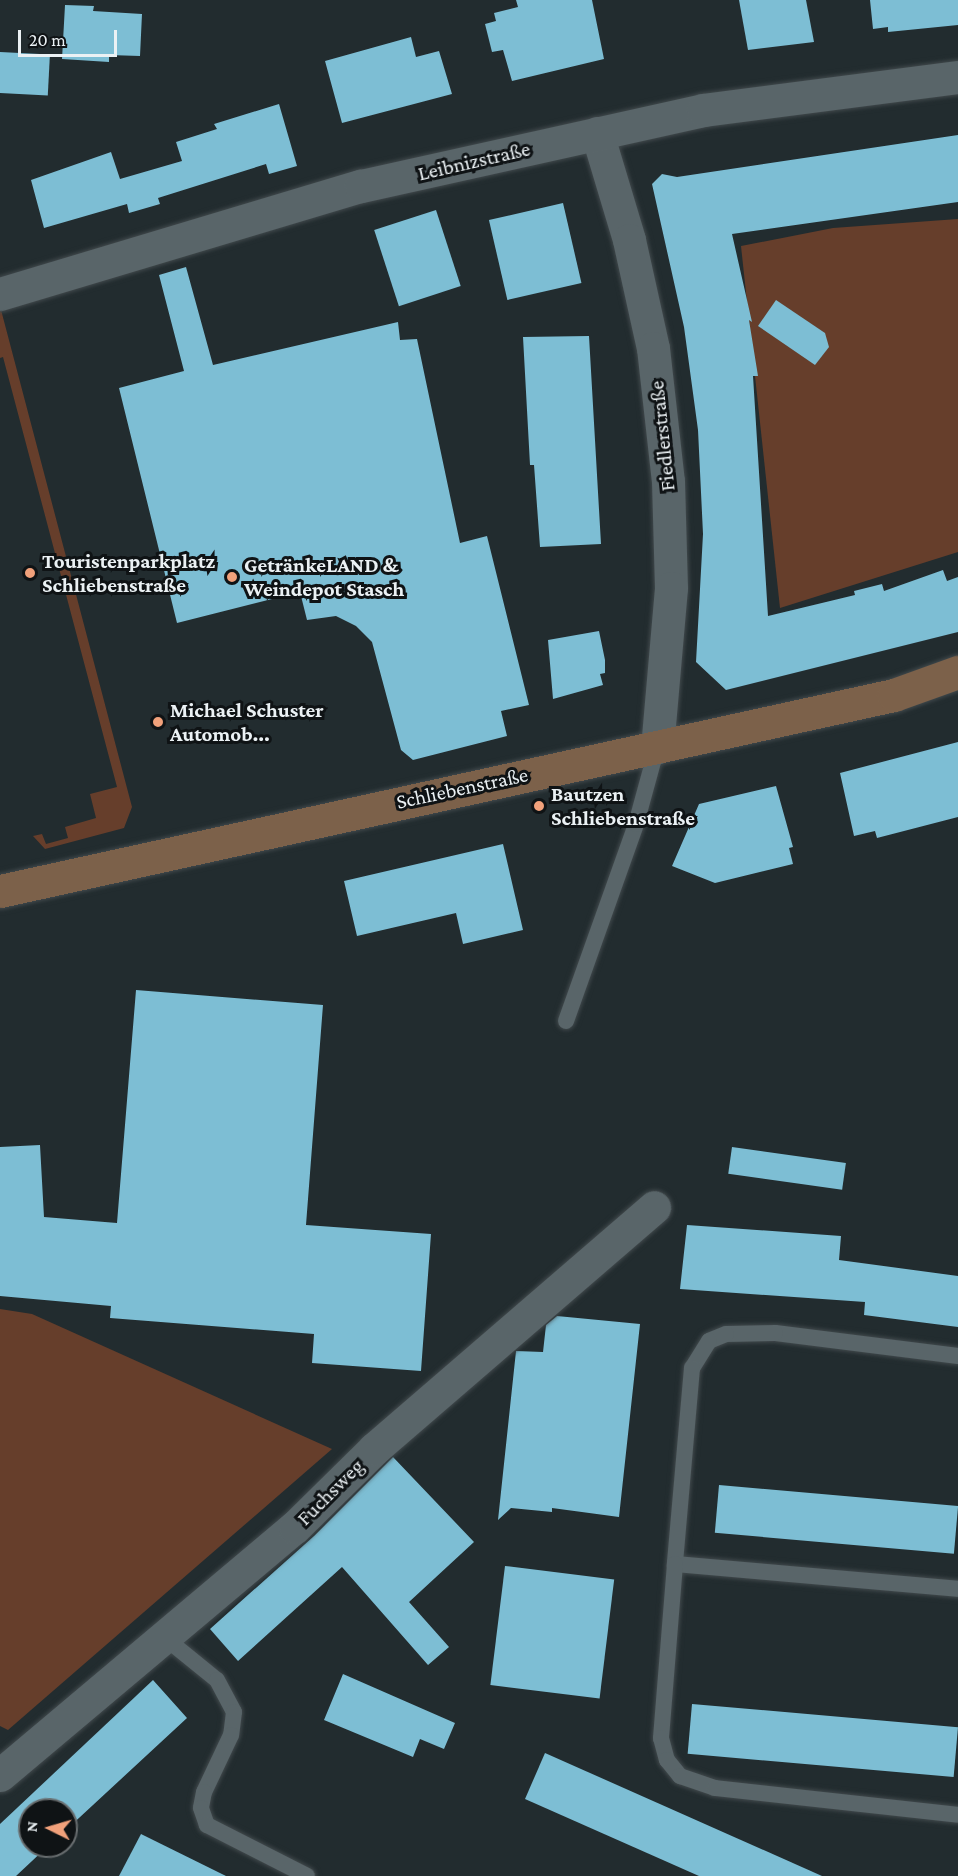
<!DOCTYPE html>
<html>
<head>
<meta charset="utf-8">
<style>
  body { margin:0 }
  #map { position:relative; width:958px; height:1876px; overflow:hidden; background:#222c2f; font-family:"Crimson Pro",serif }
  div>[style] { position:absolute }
  .green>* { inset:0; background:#663e2b }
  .building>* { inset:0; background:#7dbed4; transform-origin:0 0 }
  .roads { filter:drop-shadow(0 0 2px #41494c) drop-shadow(0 0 2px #41494c) }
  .lane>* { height:16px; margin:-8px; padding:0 8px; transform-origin:8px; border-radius:8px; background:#596569 }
  .street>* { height:33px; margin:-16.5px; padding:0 16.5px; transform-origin:16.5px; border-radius:16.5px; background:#596569 }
  .secondary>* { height:33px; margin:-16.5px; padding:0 16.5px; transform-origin:16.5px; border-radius:16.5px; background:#7c614a }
  .dots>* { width:16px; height:16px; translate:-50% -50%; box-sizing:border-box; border:3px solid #0f1315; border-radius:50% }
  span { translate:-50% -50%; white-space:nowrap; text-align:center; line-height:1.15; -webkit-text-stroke:6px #0f1315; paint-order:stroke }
  .street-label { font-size:21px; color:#ebf1f4 }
  .poi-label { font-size:21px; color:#ebf1f4; font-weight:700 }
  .left { translate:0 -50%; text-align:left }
  .north { position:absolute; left:18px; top:1798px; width:60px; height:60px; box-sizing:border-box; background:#0f1315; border:2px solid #676c6e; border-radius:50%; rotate:275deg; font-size:16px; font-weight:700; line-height:24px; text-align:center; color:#ebf1f4 }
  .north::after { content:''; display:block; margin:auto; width:21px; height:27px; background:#f1a17b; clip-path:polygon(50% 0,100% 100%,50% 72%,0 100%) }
  .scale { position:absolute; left:18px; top:30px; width:99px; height:27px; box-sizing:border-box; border:3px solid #ebf1f4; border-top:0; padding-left:8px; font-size:18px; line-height:21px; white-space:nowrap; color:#ebf1f4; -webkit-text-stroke:4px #0f1315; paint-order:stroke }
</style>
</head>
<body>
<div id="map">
  <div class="green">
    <div style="clip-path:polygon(958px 219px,958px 552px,780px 608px,741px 246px,833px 228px)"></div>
    <div style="clip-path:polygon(0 306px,132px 807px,124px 828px,45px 849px,33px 836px,42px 834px,46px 844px,68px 838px,65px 827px,96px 818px,90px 794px,117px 787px,3px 357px,0 358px)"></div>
    <div style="clip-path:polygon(0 1309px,32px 1314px,332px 1449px,8px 1730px,0 1726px)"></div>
  </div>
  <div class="building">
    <div style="clip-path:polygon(516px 0,592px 0,604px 59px,512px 81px,503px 50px,492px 52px,485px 24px,496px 21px,494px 13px,518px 7px)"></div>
    <div style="clip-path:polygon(739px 0,806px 0,814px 42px,748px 50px)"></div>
    <div style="clip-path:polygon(870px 0,958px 0,958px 25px,888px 32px,888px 27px,873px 29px)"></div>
    <div style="clip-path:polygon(65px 5px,94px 6px,93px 11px,142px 14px,140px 56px,109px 55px,109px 62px,62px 59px)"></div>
    <div style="clip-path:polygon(411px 37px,416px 57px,439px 51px,452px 94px,342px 123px,325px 61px)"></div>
    <div style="left:0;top:52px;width:50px;height:41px;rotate:3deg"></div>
    <div style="clip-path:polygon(279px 104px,297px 166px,269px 174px,266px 164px,158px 198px,160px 204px,129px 213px,127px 204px,44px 228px,31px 180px,111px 152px,120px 179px,182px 161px,176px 142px,217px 129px,214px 124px)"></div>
    <div style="clip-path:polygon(958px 135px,958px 202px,732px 234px,752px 322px,749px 320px,758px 376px,753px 376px,768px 616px,855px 595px,854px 591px,882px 584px,884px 591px,943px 570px,947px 581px,958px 577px,958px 632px,726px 690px,696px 662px,703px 534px,698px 430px,684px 327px,652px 184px,662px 174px,677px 177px)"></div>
    <div style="left:563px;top:203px;width:82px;height:76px;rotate:77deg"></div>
    <div style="left:436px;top:210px;width:80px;height:65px;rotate:72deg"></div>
    <div style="clip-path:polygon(186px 267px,213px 365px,398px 322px,400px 340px,417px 339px,460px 543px,487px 536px,529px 705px,501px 711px,507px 736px,413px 760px,401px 750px,372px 642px,356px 626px,336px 616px,307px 620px,300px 592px,177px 623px,119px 388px,184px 371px,159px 275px)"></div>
    <div style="clip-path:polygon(776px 300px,825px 333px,829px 347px,815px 365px,758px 326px)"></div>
    <div style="clip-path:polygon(589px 336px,601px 544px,540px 547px,534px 465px,530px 465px,523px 337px)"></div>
    <div style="clip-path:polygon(599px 631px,605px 660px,605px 673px,600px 674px,603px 685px,553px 699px,548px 640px)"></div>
    <div style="clip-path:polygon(958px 742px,958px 817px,877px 838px,875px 831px,854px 836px,840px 773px)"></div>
    <div style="clip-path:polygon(776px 786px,793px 847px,789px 848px,793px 864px,715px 883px,672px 866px,699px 804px)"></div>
    <div style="clip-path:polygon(503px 844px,523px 930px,463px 944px,456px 913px,357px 936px,344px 881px)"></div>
    <div style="clip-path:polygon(136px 990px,323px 1005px,306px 1225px,431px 1234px,421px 1371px,312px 1363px,314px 1334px,110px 1318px,111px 1306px,0 1296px,0 1147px,40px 1145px,44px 1217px,117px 1223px)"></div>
    <div style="left:732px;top:1147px;width:115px;height:27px;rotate:8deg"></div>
    <div style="clip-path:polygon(687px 1225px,841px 1236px,839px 1260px,958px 1276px,958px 1327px,864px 1315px,865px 1302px,680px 1289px)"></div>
    <div style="clip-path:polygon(557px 1316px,640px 1324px,619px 1517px,552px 1508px,552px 1512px,511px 1508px,498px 1520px,516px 1351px,543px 1352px,546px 1325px)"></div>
    <div style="clip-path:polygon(393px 1457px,474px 1542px,409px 1602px,449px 1647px,428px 1665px,342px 1567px,238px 1661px,210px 1629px,314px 1536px)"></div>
    <div style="left:719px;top:1485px;width:240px;height:48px;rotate:5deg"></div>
    <div style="left:505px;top:1566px;width:110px;height:120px;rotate:7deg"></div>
    <div style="clip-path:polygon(343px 1674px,455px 1723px,444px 1749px,420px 1739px,413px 1757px,324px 1720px)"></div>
    <div style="clip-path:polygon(153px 1680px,187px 1718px,66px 1830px,66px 1810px,30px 1810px,30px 1846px,48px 1846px,16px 1876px,0 1876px,0 1824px)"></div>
    <div style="left:692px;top:1704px;width:267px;height:50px;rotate:5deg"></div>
    <div style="clip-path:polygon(545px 1753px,822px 1876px,699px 1876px,525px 1799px)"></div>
    <div style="clip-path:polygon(141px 1834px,226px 1876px,119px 1876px)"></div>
  </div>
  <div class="roads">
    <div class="lane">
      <div style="left:566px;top:1021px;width:209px;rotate:-70.4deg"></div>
      <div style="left:636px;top:824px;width:80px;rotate:-74.7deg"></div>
      <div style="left:958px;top:1356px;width:184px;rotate:-172.8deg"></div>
      <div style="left:775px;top:1333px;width:49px;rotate:178.8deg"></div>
      <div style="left:726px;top:1334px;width:18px;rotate:158deg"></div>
      <div style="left:709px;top:1341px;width:32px;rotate:122deg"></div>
      <div style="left:692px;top:1368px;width:197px;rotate:95deg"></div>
      <div style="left:675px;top:1564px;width:284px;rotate:5deg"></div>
      <div style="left:675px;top:1564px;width:175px;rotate:94.6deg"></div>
      <div style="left:661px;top:1738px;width:23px;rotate:75deg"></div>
      <div style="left:667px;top:1760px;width:21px;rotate:51deg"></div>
      <div style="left:680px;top:1776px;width:37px;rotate:19deg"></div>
      <div style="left:715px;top:1788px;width:244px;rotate:6.3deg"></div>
      <div style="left:164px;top:1637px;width:68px;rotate:39.1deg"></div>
      <div style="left:217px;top:1680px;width:36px;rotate:62deg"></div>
      <div style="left:234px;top:1712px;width:23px;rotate:97deg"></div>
      <div style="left:231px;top:1735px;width:63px;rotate:115.3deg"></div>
      <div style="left:204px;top:1792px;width:16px;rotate:101deg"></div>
      <div style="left:201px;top:1808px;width:18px;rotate:71deg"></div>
      <div style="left:207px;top:1825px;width:112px;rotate:27deg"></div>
    </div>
    <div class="street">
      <div style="left:597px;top:133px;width:112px;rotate:73.3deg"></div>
      <div style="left:629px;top:240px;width:111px;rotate:77.5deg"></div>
      <div style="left:653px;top:348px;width:134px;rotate:83.6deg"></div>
      <div style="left:668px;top:481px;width:107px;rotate:88.4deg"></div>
      <div style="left:671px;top:588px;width:160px;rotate:95deg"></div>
      <div style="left:0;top:294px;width:377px;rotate:-16.7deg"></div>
      <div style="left:361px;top:186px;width:350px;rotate:-12.5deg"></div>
      <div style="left:703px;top:110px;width:257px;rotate:-7.4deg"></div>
      <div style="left:0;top:1775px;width:385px;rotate:-40.1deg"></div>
      <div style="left:295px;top:1527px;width:111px;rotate:-44.6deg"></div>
      <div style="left:374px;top:1449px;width:370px;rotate:-40.8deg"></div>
    </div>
    <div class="secondary">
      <div style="left:0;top:891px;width:915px;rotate:-12.37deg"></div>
      <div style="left:894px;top:695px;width:68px;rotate:-19.8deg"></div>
    </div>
  </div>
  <div class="dots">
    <div style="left:30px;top:573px;background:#f1a17b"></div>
    <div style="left:232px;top:577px;background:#f1a17b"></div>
    <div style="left:158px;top:722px;background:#f1a17b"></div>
    <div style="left:539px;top:806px;background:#f1a17b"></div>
  </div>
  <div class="street-label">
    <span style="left:474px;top:161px;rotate:-13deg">Leibnizstraße</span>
    <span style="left:662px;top:436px;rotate:-96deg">Fiedlerstraße</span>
    <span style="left:462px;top:788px;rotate:-12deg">Schliebenstraße</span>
    <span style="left:330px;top:1492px;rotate:-45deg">Fuchsweg</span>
  </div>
  <div class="poi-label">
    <span class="left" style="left:42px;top:573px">Touristenparkplatz<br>Schliebenstraße</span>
    <span class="left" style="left:244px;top:577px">GetränkeLAND &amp;<br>Weindepot Stasch</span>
    <span class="left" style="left:170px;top:722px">Michael Schuster<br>Automob...</span>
    <span class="left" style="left:551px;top:806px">Bautzen<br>Schliebenstraße</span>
  </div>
  <div class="north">N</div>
  <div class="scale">20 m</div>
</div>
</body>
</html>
